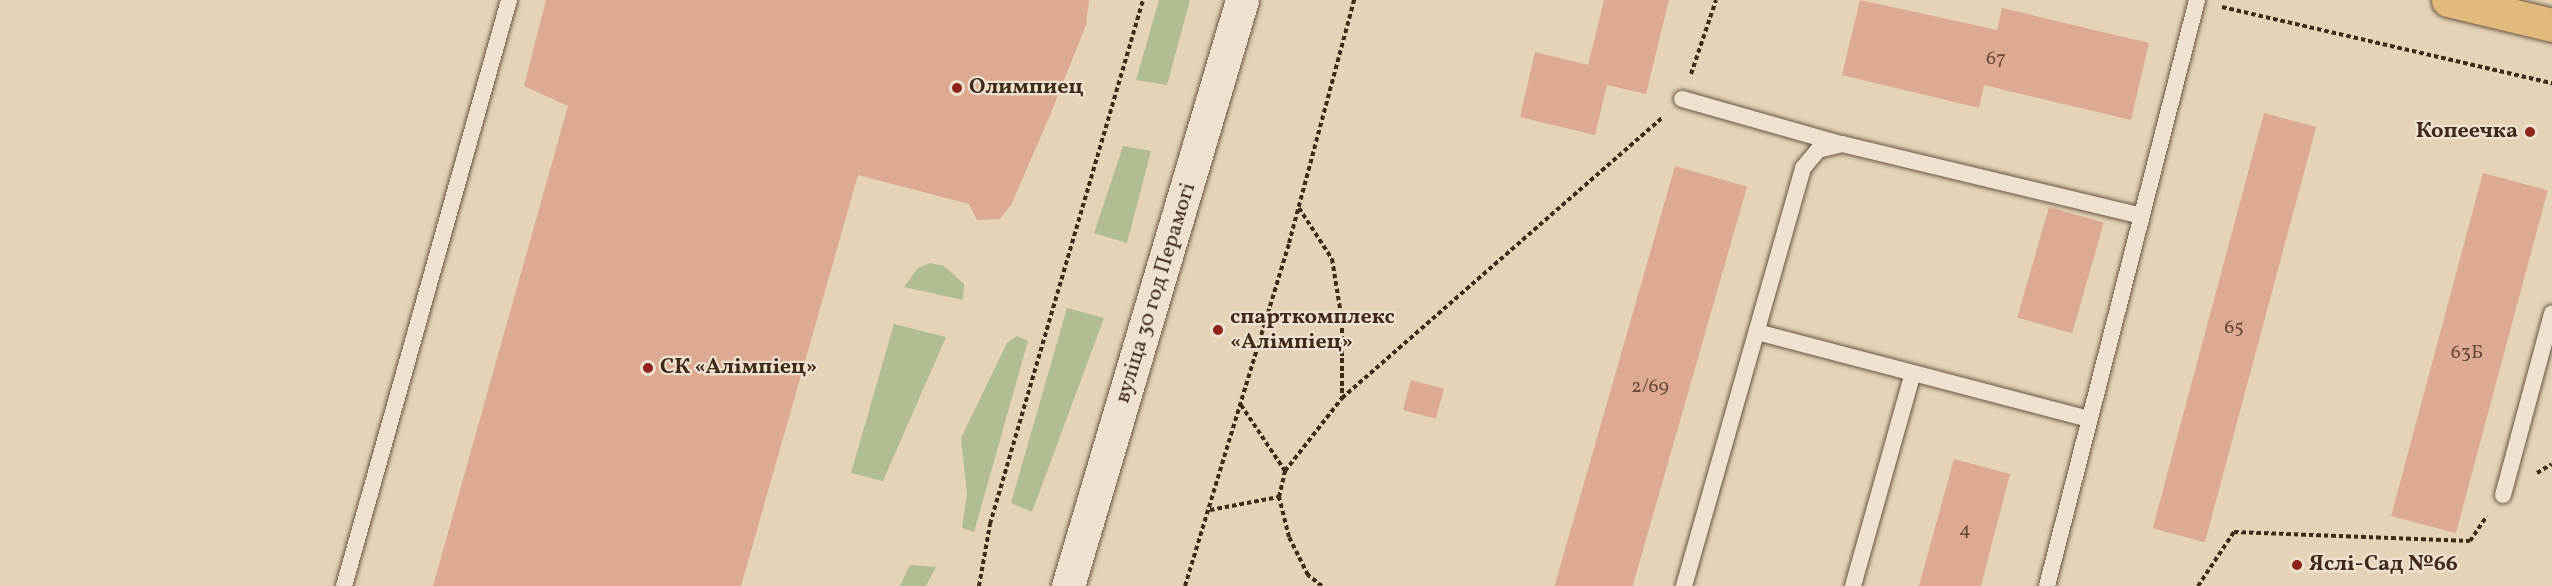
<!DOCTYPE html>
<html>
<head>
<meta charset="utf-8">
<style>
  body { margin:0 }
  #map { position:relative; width:2552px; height:586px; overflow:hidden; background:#e4d3b6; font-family:Vollkorn,serif }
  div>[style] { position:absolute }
  .green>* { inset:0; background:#b0bd91 }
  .building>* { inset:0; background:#dda991; transform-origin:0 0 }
  .path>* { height:4px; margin-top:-2px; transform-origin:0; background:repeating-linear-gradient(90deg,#402a1b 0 4.5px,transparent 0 7.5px) }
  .roads { filter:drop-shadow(0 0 2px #695442) drop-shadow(0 0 2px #695442) }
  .service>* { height:16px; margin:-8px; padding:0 8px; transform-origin:8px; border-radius:8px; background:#ede2d0 }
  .tertiary>* { height:33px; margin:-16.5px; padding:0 16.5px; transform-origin:16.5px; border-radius:16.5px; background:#ede2d0 }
  .primary>* { height:33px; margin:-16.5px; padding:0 16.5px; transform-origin:16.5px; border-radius:16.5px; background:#e2ba7b }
  .dots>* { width:16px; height:16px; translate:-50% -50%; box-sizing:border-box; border:3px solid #ede2d0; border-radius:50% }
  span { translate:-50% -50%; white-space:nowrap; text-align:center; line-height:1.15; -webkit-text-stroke:4.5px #ede2d0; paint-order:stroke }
  .number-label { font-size:20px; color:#674a38 }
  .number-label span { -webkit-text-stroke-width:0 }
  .poi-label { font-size:22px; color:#402a1b; font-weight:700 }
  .left { translate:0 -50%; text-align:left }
  .right { translate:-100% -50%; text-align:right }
  .street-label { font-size:22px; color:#402a1b }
</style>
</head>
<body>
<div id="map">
  <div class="green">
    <div style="clip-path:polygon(1159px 0,1190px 0,1167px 85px,1136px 80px)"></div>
    <div style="clip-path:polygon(1123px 146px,1151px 151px,1127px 243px,1094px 233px)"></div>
    <div style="clip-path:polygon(930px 263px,944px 266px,964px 284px,963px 300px,904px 287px,918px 268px)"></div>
    <div style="clip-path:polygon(1067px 308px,1104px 318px,1032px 512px,1011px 503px)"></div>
    <div style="clip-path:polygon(894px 324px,946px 337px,883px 481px,851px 473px)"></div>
    <div style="clip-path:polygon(1017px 336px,1028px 341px,974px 532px,962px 528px,967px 494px,961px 438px,1007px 343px)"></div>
    <div style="clip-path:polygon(910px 565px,936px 567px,926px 586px,900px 586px)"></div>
  </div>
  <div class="building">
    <div style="clip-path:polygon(546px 0,1089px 0,1086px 25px,1051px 113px,1011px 205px,1000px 219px,977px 220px,969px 204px,858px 175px,741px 586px,433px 586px,568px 106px,524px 86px)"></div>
    <div style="clip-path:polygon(1604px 0,1669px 0,1646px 94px,1607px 85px,1595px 135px,1520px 117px,1535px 52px,1588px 65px)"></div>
    <div style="clip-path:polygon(1860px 0,1997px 30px,2002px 8px,2149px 43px,2131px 120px,1984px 85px,1979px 108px,1842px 75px)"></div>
    <div style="left:2264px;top:113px;width:54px;height:430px;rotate:15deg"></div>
    <div style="left:1675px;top:166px;width:75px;height:437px;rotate:16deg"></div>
    <div style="left:2483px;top:173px;width:67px;height:355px;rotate:15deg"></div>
    <div style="left:2049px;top:207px;width:57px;height:115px;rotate:16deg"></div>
    <div style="left:1411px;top:380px;width:34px;height:31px;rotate:15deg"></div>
    <div style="clip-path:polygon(1954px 459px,2010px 474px,1981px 586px,1919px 586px)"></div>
  </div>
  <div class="path">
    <div style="left:2222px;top:7px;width:339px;rotate:13deg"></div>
    <div style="left:1691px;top:74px;width:78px;rotate:-71.3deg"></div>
    <div style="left:1299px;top:208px;width:61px;rotate:57.1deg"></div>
    <div style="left:1332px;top:259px;width:63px;rotate:80.8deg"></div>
    <div style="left:1342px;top:321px;width:76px;rotate:90deg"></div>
    <div style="left:1241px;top:405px;width:79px;rotate:56.3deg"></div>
    <div style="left:2537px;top:473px;width:17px;rotate:-31deg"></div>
    <div style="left:1210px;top:510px;width:70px;rotate:-10.7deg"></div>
    <div style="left:979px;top:586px;width:63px;rotate:-79.9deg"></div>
    <div style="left:990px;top:524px;width:546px;rotate:-73.72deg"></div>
    <div style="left:1185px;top:586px;width:358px;rotate:-73.1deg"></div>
    <div style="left:1289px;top:243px;width:252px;rotate:-75deg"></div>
    <div style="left:1322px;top:586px;width:18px;rotate:-142deg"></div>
    <div style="left:1308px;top:575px;width:42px;rotate:-116.6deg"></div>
    <div style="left:1289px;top:537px;width:41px;rotate:-104deg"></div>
    <div style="left:1279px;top:497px;width:27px;rotate:-77deg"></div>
    <div style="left:1285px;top:471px;width:93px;rotate:-52deg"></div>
    <div style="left:1342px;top:398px;width:427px;rotate:-41.2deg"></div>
    <div style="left:2198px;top:586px;width:65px;rotate:-56.3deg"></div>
    <div style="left:2234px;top:532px;width:236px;rotate:2.2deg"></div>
    <div style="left:2470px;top:541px;width:30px;rotate:-56deg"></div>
  </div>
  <div class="roads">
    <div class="service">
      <div style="left:1682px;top:99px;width:165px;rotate:15.8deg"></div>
      <div style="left:1757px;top:332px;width:343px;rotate:14.7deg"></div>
      <div style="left:2503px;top:495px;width:188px;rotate:-74.9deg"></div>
      <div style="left:344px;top:586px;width:609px;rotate:-74.27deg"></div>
      <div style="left:1684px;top:586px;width:435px;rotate:-74.1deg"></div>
      <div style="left:1803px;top:168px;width:23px;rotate:-50deg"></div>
      <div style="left:1818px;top:150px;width:25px;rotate:-14deg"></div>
      <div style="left:1842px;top:144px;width:308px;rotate:13.5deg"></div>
      <div style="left:1853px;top:586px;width:221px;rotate:-74.3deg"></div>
      <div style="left:2047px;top:586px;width:605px;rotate:-75.64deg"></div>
    </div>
    <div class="tertiary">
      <div style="left:1068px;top:586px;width:611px;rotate:-73.46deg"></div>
    </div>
    <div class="primary">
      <div style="left:2448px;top:0;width:107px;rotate:13.5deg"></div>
    </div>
  </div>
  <div class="dots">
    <div style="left:957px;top:88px;background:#8f2418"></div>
    <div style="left:2530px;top:132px;background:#8f2418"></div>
    <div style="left:1218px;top:330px;background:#8f2418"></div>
    <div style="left:648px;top:368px;background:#8f2418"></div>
    <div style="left:2297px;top:565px;background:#8f2418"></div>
  </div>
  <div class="number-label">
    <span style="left:1996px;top:59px">67</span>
    <span style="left:2234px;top:328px">65</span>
    <span style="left:2467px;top:353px">63Б</span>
    <span style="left:1650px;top:387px">2/69</span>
    <span style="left:1965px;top:530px">4</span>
  </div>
  <div class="poi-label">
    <span class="left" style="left:969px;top:88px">Олимпиец</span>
    <span class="right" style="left:2518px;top:132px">Копеечка</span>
    <span class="left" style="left:1230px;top:330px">спарткомплекс<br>«Алімпіец»</span>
    <span class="left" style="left:660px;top:368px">СК «Алімпіец»</span>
    <span class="left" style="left:2309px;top:565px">Яслі-Сад №66</span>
  </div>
  <div class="street-label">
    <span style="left:1156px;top:293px;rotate:-73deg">вуліца 30 год Перамогі</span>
  </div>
</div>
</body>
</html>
